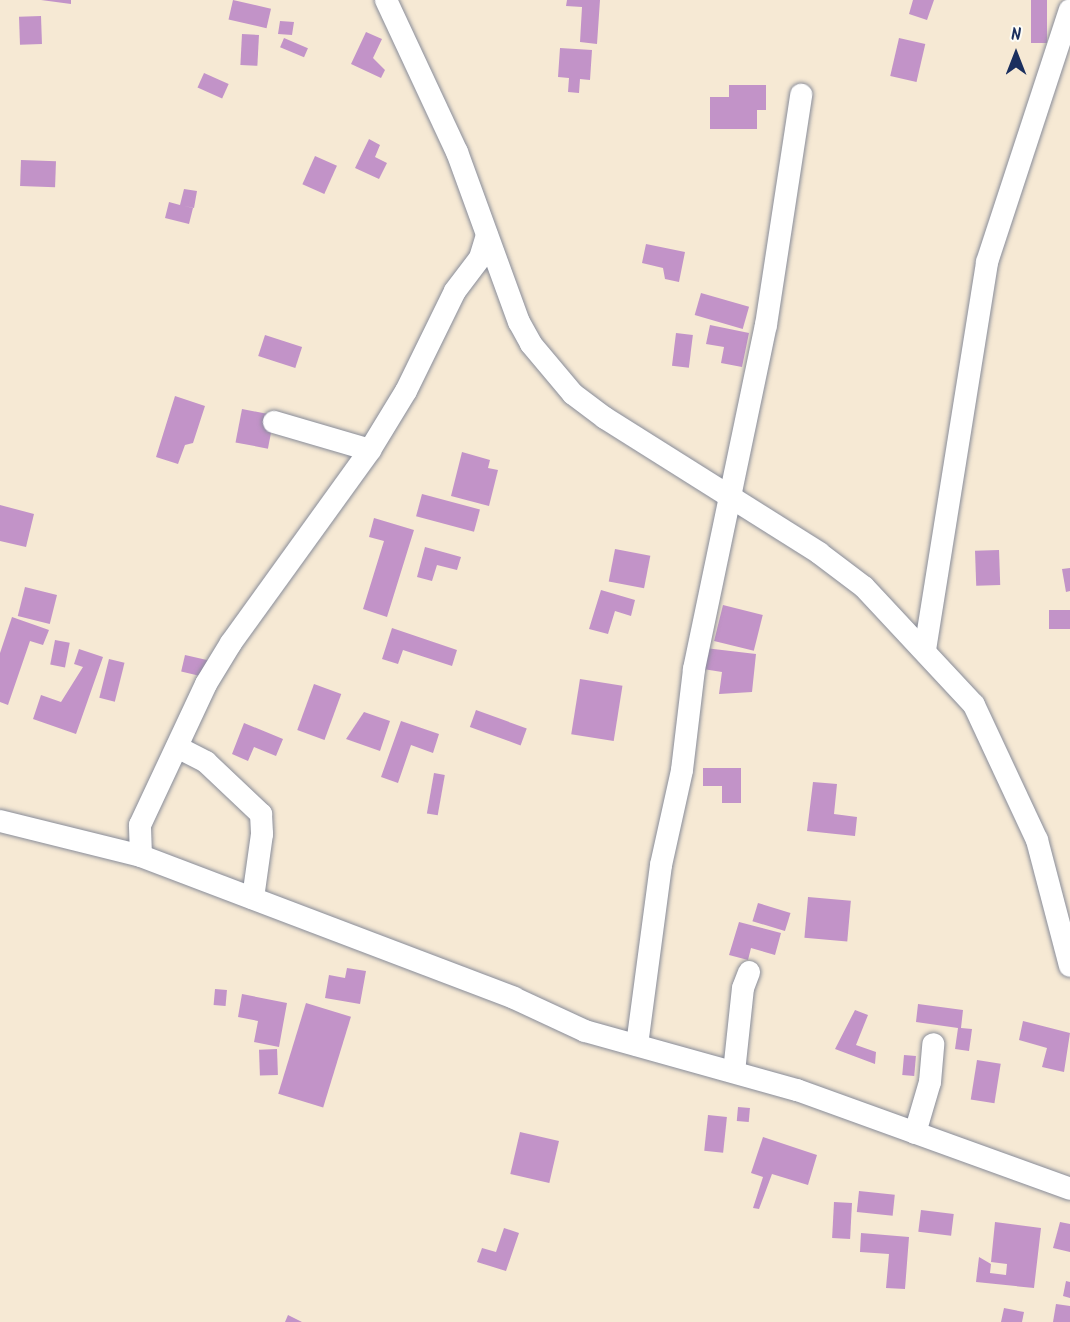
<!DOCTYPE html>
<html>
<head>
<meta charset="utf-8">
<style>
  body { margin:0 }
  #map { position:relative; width:1070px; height:1322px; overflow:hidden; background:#f6e9d4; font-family:Kalam,sans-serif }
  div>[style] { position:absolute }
  .building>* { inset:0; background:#c293c8; transform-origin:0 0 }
  .roads { filter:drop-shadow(0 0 2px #888c99) drop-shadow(0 0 2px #888c99) }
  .minor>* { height:22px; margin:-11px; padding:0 11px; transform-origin:11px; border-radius:11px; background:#fff }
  span { translate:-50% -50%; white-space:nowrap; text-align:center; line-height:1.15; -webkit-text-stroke:4.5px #fdfcf7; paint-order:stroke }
  .north { position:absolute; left:986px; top:24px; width:60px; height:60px; -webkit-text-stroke:4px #fdfcf7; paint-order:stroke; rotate:0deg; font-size:16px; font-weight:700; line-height:24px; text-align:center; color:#1b2f5e }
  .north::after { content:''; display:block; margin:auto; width:21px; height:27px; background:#1b2f5e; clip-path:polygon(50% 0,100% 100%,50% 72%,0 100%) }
</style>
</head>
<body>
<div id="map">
  <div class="building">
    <div style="clip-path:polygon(41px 0,71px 0,71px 4px)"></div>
    <div style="left:233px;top:0;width:39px;height:20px;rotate:13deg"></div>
    <div style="clip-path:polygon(567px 0,600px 0,597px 44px,580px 42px,582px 7px,566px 6px)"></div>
    <div style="clip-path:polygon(913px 0,934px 0,927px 20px,909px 14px)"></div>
    <div style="left:1031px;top:0;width:16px;height:43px"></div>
    <div style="left:41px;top:16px;width:28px;height:22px;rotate:88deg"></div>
    <div style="clip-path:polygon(280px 21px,294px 22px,292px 35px,278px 34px)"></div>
    <div style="clip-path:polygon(366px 32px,382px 39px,373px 58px,385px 70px,381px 78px,351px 64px)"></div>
    <div style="left:242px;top:34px;width:17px;height:31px;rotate:3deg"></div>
    <div style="left:284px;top:38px;width:26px;height:10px;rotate:23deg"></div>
    <div style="left:899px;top:38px;width:27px;height:39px;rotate:13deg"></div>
    <div style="clip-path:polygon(560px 48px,592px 50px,590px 80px,580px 79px,579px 93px,568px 92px,569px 78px,558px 77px)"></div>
    <div style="left:204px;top:73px;width:27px;height:16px;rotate:24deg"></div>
    <div style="clip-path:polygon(729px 85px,766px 85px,766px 110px,757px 110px,757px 129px,710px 129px,710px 97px,729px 97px)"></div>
    <div style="clip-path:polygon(369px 139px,380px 145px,375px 157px,387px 163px,379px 179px,355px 168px)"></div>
    <div style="left:315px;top:156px;width:24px;height:31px;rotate:24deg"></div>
    <div style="left:21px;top:160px;width:35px;height:26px;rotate:2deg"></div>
    <div style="clip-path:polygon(184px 189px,197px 191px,194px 208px,184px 206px,193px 208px,189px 224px,165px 218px,169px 202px,180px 205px)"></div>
    <div style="clip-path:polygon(646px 244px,685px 252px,679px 282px,665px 279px,663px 268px,642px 263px)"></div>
    <div style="left:701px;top:293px;width:50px;height:23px;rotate:16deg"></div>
    <div style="clip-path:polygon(710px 325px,749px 333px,742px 367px,721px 363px,724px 347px,706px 344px)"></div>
    <div style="left:676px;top:333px;width:17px;height:33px;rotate:7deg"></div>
    <div style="left:265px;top:335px;width:39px;height:22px;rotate:18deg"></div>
    <div style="clip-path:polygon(175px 396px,205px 406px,193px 443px,185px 445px,178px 464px,156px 457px)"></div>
    <div style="left:242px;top:409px;width:33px;height:34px;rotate:11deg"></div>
    <div style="clip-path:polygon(462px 452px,490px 460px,488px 468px,498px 470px,489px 506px,451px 496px)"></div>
    <div style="left:422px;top:494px;width:60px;height:23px;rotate:15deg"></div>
    <div style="clip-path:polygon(0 505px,34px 514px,26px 547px,0 541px)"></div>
    <div style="clip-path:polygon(374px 518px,414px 530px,387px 617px,363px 609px,384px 541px,369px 537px)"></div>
    <div style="clip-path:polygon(425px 547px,461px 557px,457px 570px,437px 565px,432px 581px,417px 577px)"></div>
    <div style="left:615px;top:549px;width:36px;height:33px;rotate:11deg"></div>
    <div style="left:999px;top:550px;width:35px;height:24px;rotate:88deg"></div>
    <div style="clip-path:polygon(1070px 568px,1070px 591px,1066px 592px,1062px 569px)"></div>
    <div style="left:25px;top:587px;width:33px;height:30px;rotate:14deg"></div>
    <div style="clip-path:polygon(601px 590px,635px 600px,631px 616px,615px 611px,608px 634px,589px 629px)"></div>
    <div style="left:723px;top:605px;width:41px;height:37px;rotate:14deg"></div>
    <div style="left:1049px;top:610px;width:21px;height:19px"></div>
    <div style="clip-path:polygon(12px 617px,49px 630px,43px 645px,30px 641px,8px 705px,0 702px,0 653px)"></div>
    <div style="clip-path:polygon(392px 628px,457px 650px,452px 666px,403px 650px,398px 664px,382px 659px)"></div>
    <div style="left:55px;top:640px;width:15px;height:25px;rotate:11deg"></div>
    <div style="clip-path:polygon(705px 648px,756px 654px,752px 692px,719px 694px,722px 672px,703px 669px)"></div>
    <div style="clip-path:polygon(79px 649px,103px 657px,76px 734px,33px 719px,41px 695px,61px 702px,83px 667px,74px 664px)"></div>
    <div style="left:185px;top:655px;width:27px;height:17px;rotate:13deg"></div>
    <div style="left:109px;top:659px;width:16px;height:40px;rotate:14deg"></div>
    <div style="left:580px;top:679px;width:43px;height:56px;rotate:9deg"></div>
    <div style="left:314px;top:684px;width:29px;height:49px;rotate:20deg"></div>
    <div style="left:476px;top:710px;width:54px;height:18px;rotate:20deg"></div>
    <div style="clip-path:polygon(364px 712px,390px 721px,380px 751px,346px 739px)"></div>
    <div style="clip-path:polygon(401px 721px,439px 734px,433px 753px,411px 745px,398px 783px,381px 777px)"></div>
    <div style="clip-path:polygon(244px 723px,283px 739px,276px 756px,254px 747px,248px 761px,232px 754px)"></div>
    <div style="clip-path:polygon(703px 768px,741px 768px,741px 803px,722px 803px,722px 786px,703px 786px)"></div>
    <div style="left:434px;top:773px;width:11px;height:41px;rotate:10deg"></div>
    <div style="clip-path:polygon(813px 782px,837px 784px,834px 814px,857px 817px,855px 836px,807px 831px)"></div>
    <div style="left:808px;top:897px;width:43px;height:41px;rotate:5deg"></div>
    <div style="left:758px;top:903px;width:34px;height:19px;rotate:17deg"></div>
    <div style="clip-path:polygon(739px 922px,781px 933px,775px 955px,751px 948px,748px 960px,729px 955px)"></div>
    <div style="clip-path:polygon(347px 968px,366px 971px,360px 1004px,325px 998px,329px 975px,345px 978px)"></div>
    <div style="left:215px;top:989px;width:12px;height:16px;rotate:5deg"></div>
    <div style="clip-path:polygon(242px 994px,287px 1003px,279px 1047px,254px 1042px,258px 1021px,238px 1017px)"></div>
    <div style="left:306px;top:1003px;width:47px;height:95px;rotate:17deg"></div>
    <div style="clip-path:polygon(918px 1004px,963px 1010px,961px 1028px,972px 1029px,969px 1051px,955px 1049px,958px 1028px,916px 1022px)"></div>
    <div style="clip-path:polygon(855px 1010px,868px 1015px,856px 1045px,876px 1052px,875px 1064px,835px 1049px)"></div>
    <div style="clip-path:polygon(1023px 1021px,1070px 1033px,1064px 1072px,1042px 1067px,1047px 1048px,1019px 1040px)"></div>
    <div style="left:277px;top:1049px;width:26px;height:18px;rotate:88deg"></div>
    <div style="left:904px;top:1055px;width:12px;height:20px;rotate:5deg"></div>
    <div style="left:977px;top:1060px;width:24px;height:40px;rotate:9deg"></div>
    <div style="left:738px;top:1107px;width:12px;height:14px;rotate:5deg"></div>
    <div style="left:708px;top:1115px;width:19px;height:36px;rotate:6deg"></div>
    <div style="left:520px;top:1132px;width:40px;height:43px;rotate:13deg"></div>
    <div style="clip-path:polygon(763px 1137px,817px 1155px,808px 1185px,772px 1174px,759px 1209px,753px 1208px,763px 1177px,751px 1173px)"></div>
    <div style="left:859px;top:1191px;width:36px;height:21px;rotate:6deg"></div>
    <div style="left:834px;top:1202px;width:18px;height:36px;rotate:3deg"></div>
    <div style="left:921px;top:1210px;width:33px;height:22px;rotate:7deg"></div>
    <div style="clip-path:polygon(995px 1222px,1041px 1228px,1034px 1288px,976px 1282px,979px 1257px,991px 1264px,990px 1273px,1006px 1275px,1007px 1264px,991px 1262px)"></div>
    <div style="clip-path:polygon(1060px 1222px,1070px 1224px,1070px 1252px,1053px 1248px)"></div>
    <div style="clip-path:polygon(504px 1228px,519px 1233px,506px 1271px,477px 1262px,482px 1248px,496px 1252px)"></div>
    <div style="clip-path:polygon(861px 1233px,909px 1237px,905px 1289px,886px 1288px,889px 1254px,860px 1252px)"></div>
    <div style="clip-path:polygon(1066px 1281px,1070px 1282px,1070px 1298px,1063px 1296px)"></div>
    <div style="clip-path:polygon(1056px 1304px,1070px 1306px,1070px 1322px,1053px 1322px)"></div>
    <div style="clip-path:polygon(1004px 1308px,1024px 1312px,1022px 1322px,1001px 1322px)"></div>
    <div style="clip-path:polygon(288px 1315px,302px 1322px,285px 1322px)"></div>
  </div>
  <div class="roads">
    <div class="minor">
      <div style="left:386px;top:0;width:168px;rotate:65deg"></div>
      <div style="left:457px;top:152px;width:181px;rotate:70deg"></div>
      <div style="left:519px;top:322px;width:25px;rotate:61deg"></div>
      <div style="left:531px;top:344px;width:65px;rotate:50deg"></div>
      <div style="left:573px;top:394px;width:40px;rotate:37deg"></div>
      <div style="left:605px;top:418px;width:253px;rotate:32.2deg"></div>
      <div style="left:819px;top:553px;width:56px;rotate:37.1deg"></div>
      <div style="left:864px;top:587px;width:161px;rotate:47deg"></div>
      <div style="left:974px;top:705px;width:149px;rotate:65deg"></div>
      <div style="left:1037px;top:840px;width:130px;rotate:75.3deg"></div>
      <div style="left:274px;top:422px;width:100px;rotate:16.3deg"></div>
      <div style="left:925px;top:650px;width:393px;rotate:-80.9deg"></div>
      <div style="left:987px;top:262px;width:265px;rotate:-71.8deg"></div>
      <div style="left:177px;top:747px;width:33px;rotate:27deg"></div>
      <div style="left:206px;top:762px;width:76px;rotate:43.4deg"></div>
      <div style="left:261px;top:814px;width:20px;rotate:87deg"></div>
      <div style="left:262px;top:834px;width:65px;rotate:98deg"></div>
      <div style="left:0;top:821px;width:145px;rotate:13.9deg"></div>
      <div style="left:141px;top:856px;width:399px;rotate:20.8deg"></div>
      <div style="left:514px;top:998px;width:78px;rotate:24.9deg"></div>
      <div style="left:585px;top:1031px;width:220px;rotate:15.6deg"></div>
      <div style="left:797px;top:1090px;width:290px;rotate:19.9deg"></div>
      <div style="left:141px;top:856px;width:31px;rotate:-92deg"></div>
      <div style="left:140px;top:825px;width:156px;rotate:-64.9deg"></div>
      <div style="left:206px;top:684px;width:48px;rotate:-58.6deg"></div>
      <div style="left:231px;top:643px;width:238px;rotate:-54.2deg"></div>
      <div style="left:370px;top:450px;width:69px;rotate:-58.6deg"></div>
      <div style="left:406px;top:391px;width:111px;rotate:-63.9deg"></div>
      <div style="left:455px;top:291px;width:41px;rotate:-52.9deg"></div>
      <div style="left:480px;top:258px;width:24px;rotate:-73deg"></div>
      <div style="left:637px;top:1045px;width:182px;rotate:-82.4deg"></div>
      <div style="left:661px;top:865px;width:97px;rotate:-77.5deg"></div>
      <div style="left:682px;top:770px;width:102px;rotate:-83.2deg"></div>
      <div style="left:694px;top:669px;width:351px;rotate:-78.2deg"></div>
      <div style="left:766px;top:325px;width:233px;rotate:-81.3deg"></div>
      <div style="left:734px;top:1072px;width:84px;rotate:-83.9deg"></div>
      <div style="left:743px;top:988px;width:17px;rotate:-69deg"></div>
      <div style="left:915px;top:1133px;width:53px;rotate:-73.6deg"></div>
      <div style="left:930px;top:1082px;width:38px;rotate:-85deg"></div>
    </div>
  </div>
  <div class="north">N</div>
</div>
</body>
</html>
